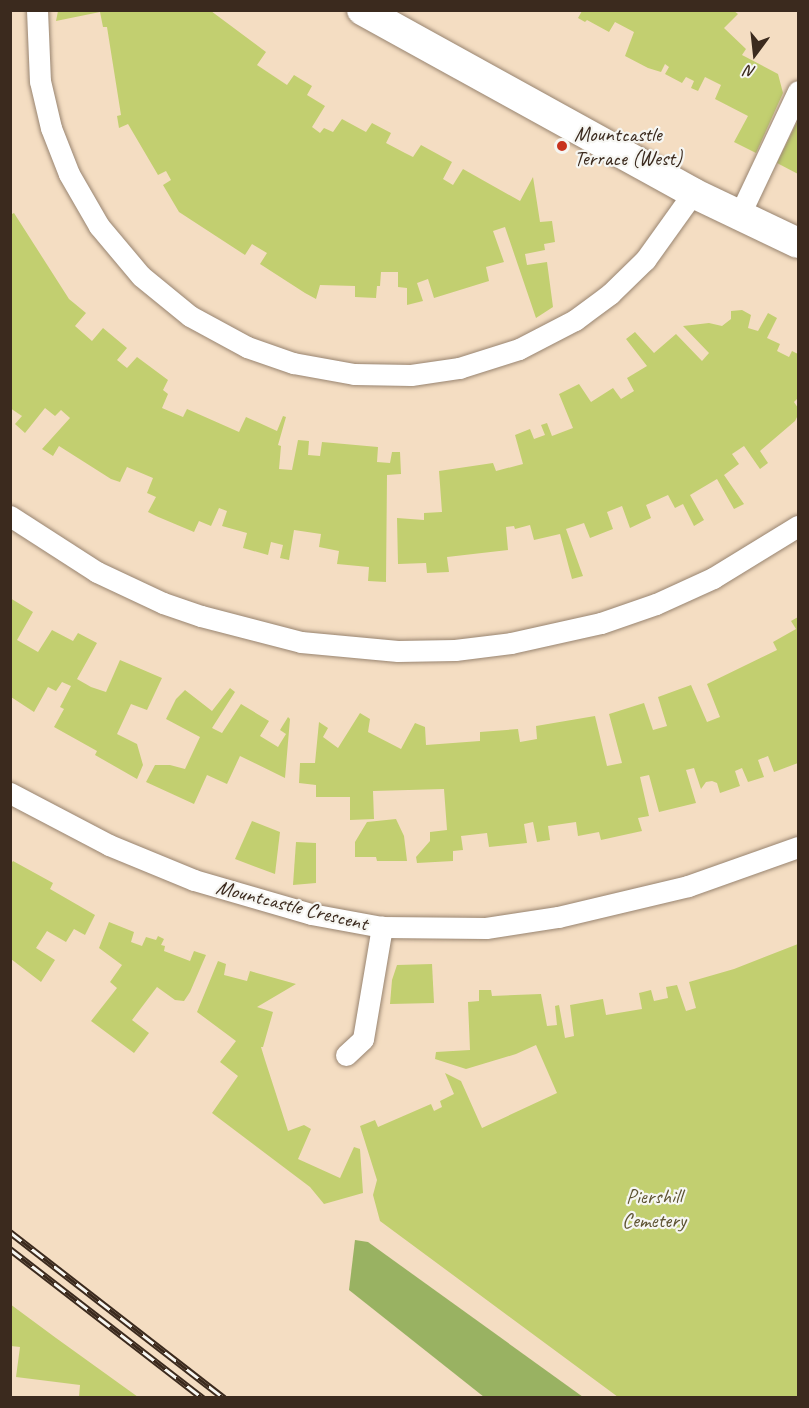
<!DOCTYPE html>
<html>
<head>
<meta charset="utf-8">
<style>
  body { margin:0 }
  #map { position:relative; width:809px; height:1408px; overflow:hidden; background:#f4ddc2; font-family:Caveat,sans-serif }
  div>[style] { position:absolute }
  .green>* { inset:0; background:#c2cf70 }
  .forest>* { inset:0; background:#99b262 }
  .roads { filter:drop-shadow(0 0 2px #988470) drop-shadow(0 0 2px #988470) }
  .street>* { height:21px; margin:-10.5px; padding:0 10.5px; transform-origin:10.5px; border-radius:10.5px; background:#fff }
  .secondary>* { height:30px; margin:-15px; padding:0 15px; transform-origin:15px; border-radius:15px; background:#fff }
  .rail>* { height:7px; margin-top:-3.5px; transform-origin:0; background:repeating-linear-gradient(90deg,#f6f6f2 0 14px,#3b2a1e 0 28px); box-sizing:border-box; border-block:2px solid #3b2a1e }
  .dots>* { width:16px; height:16px; translate:-50% -50%; box-sizing:border-box; border:3px solid #f6f6f2; border-radius:50% }
  span { translate:-50% -50%; white-space:nowrap; text-align:center; line-height:1.15; -webkit-text-stroke:4.5px #f6f6f2; paint-order:stroke }
  .poi-label { font-size:21px; color:#3b2a1e }
  .left { translate:0 -50%; text-align:left }
  .street-label { font-size:21px; color:#3b2a1e }
  .park-label { font-size:21px; color:#5d5332 }
  .frame { position:absolute; inset:0; border:12px solid #3b2a1e; pointer-events:none }
  .north { position:absolute; left:725px; top:24px; width:60px; height:60px; -webkit-text-stroke:4px #f6f6f2; paint-order:stroke; rotate:195deg; font-size:16px; font-weight:700; line-height:24px; text-align:center; color:#3b2a1e }
  .north::after { content:''; display:block; margin:auto; width:21px; height:27px; background:#3b2a1e; clip-path:polygon(50% 0,100% 100%,50% 72%,0 100%) }
</style>
</head>
<body>
<div id="map">
  <div class="green">
    <div style="clip-path:polygon(58px 11px,211px 11px,266px 52px,257px 65px,287px 85px,294px 75px,312px 86px,307px 95px,325px 106px,312px 127px,320px 133px,324px 128px,333px 132px,342px 119px,366px 132px,372px 123px,391px 133px,386px 143px,405px 153px,413px 157px,421px 145px,452px 162px,443px 179px,453px 185px,463px 169px,520px 201px,533px 177px,540px 222px,552px 221px,555px 242px,544px 244px,545px 250px,525px 254px,527px 265px,547px 262px,553px 307px,536px 318px,505px 227px,493px 231px,504px 262px,486px 267px,489px 281px,434px 298px,428px 279px,417px 283px,423px 301px,407px 305px,407px 288px,398px 287px,398px 272px,381px 272px,380px 286px,377px 286px,376px 298px,355px 297px,355px 286px,320px 285px,316px 299px,305px 293px,260px 264px,267px 253px,252px 244px,245px 255px,179px 212px,163px 185px,171px 180px,166px 171px,158px 175px,128px 124px,119px 128px,117px 116px,121px 115px,107px 27px,103px 27px,100px 12px,56px 21px)"></div>
    <div style="clip-path:polygon(582px 11px,734px 11px,738px 14px,724px 28px,746px 49px,742px 55px,778px 74px,783px 93px,756px 153px,734px 142px,748px 116px,715px 99px,721px 85px,705px 77px,698px 91px,691px 88px,694px 81px,686px 77px,682px 83px,665px 74px,669px 67px,665px 64px,661px 72px,648px 68px,625px 56px,634px 32px,615px 22px,609px 32px,587px 20px,585px 22px,578px 18px)"></div>
    <div style="clip-path:polygon(798px 120px,798px 174px,777px 163px)"></div>
    <div style="clip-path:polygon(14px 213px,69px 299px,86px 313px,75px 326px,92px 341px,103px 328px,127px 348px,117px 360px,127px 368px,137px 357px,168px 380px,163px 390px,168px 394px,162px 408px,183px 417px,187px 409px,239px 432px,246px 417px,277px 431px,283px 416px,286px 417px,278px 445px,281px 446px,279px 469px,292px 470px,298px 440px,309px 441px,308px 455px,320px 456px,322px 442px,378px 447px,377px 462px,390px 463px,392px 452px,400px 452px,401px 474px,387px 475px,386px 582px,368px 581px,369px 567px,337px 564px,339px 551px,319px 547px,321px 534px,294px 530px,289px 560px,280px 558px,283px 545px,271px 542px,268px 555px,243px 548px,247px 533px,222px 526px,227px 511px,219px 508px,211px 526px,199px 521px,194px 532px,156px 516px,148px 512px,156px 497px,147px 493px,153px 478px,127px 467px,120px 482px,111px 479px,59px 446px,53px 456px,42px 449px,70px 418px,61px 410px,55px 416px,45px 408px,25px 433px,15px 424px,22px 416px,10px 408px,10px 215px)"></div>
    <div style="clip-path:polygon(742px 310px,751px 315px,748px 328px,758px 331px,768px 313px,777px 318px,767px 338px,780px 344px,777px 351px,789px 357px,792px 351px,798px 354px,798px 398px,794px 402px,798px 408px,798px 415px,795px 421px,760px 451px,768px 463px,760px 469px,744px 446px,732px 454px,739px 464px,724px 475px,744px 504px,734px 509px,717px 479px,690px 495px,704px 520px,694px 526px,683px 504px,675px 508px,668px 495px,646px 505px,651px 518px,630px 528px,622px 506px,607px 512px,613px 529px,590px 538px,584px 523px,566px 529px,583px 576px,572px 579px,560px 534px,534px 540px,530px 525px,515px 529px,514px 526px,506px 527px,508px 550px,447px 557px,449px 572px,427px 573px,426px 563px,398px 564px,397px 518px,424px 520px,424px 513px,442px 512px,439px 471px,493px 463px,496px 471px,523px 464px,515px 435px,530px 429px,534px 439px,545px 435px,541px 425px,547px 423px,552px 436px,573px 428px,559px 394px,579px 384px,591px 402px,613px 388px,621px 399px,634px 391px,627px 378px,647px 366px,626px 339px,635px 332px,654px 353px,676px 334px,702px 361px,709px 353px,683px 326px,709px 323px,722px 326px,731px 319px,731px 311px)"></div>
    <div style="clip-path:polygon(10px 598px,33px 612px,17px 640px,38px 652px,52px 630px,73px 641px,78px 633px,97px 643px,77px 679px,91px 687px,106px 692px,120px 660px,162px 678px,147px 710px,131px 704px,117px 734px,137px 744px,143px 765px,137px 779px,95px 755px,97px 751px,54px 727px,64px 709px,60px 707px,71px 686px,62px 682px,56px 691px,48px 687px,34px 712px,11px 697px)"></div>
    <div style="clip-path:polygon(798px 617px,798px 763px,774px 772px,768px 756px,758px 760px,764px 777px,748px 782px,742px 768px,735px 771px,740px 786px,720px 793px,717px 783px,712px 781px,706px 782px,701px 789px,694px 768px,686px 770px,696px 803px,659px 812px,649px 775px,640px 777px,649px 816px,638px 818px,642px 831px,601px 840px,599px 832px,578px 836px,576px 822px,548px 826px,550px 840px,537px 842px,533px 822px,524px 824px,527px 843px,489px 847px,487px 833px,461px 836px,463px 850px,453px 851px,453px 861px,417px 863px,416px 857px,430px 841px,430px 832px,447px 830px,444px 789px,373px 791px,374px 819px,350px 820px,350px 797px,316px 797px,316px 785px,299px 783px,300px 763px,315px 763px,319px 722px,328px 728px,323px 737px,338px 748px,360px 713px,370px 719px,368px 732px,401px 749px,415px 723px,425px 727px,426px 745px,480px 741px,480px 732px,518px 729px,520px 742px,537px 739px,536px 726px,595px 716px,607px 766px,622px 763px,609px 714px,644px 703px,653px 730px,667px 726px,658px 697px,691px 685px,707px 722px,720px 717px,707px 684px,777px 650px,773px 642px,796px 629px,791px 621px)"></div>
    <div style="clip-path:polygon(230px 688px,235px 692px,212px 728px,222px 733px,241px 704px,269px 721px,260px 736px,278px 747px,286px 734px,280px 730px,288px 717px,290px 719px,285px 778px,240px 756px,227px 784px,207px 775px,194px 804px,146px 782px,155px 765px,170px 765px,185px 769px,200px 737px,166px 719px,176px 699px,185px 690px,212px 711px)"></div>
    <div style="clip-path:polygon(396px 819px,404px 836px,407px 861px,377px 861px,376px 857px,355px 857px,355px 842px,367px 822px)"></div>
    <div style="clip-path:polygon(252px 821px,280px 832px,275px 874px,235px 859px)"></div>
    <div style="clip-path:polygon(296px 842px,316px 843px,316px 883px,293px 885px)"></div>
    <div style="clip-path:polygon(13px 861px,53px 883px,50px 889px,95px 915px,85px 935px,74px 929px,66px 942px,47px 931px,36px 948px,55px 960px,41px 982px,11px 959px,10px 865px)"></div>
    <div style="clip-path:polygon(109px 922px,134px 932px,131px 942px,142px 946px,146px 937px,156px 940px,158px 936px,164px 939px,161px 945px,165px 946px,164px 951px,190px 961px,194px 951px,206px 955px,190px 992px,184px 1001px,175px 1000px,157px 987px,132px 1020px,149px 1033px,134px 1053px,91px 1021px,117px 988px,110px 982px,122px 965px,99px 948px)"></div>
    <div style="clip-path:polygon(798px 944px,798px 1397px,618px 1397px,380px 1221px,373px 1195px,377px 1180px,360px 1126px,375px 1120px,378px 1127px,431px 1104px,434px 1111px,442px 1107px,440px 1101px,454px 1094px,445px 1073px,461px 1081px,482px 1128px,557px 1093px,536px 1045px,516px 1054px,466px 1069px,435px 1059px,436px 1052px,470px 1050px,468px 1002px,479px 1001px,479px 990px,491px 990px,492px 996px,541px 994px,547px 1026px,557px 1025px,555px 1006px,559px 1005px,565px 1038px,574px 1036px,570px 1005px,603px 999px,606px 1015px,642px 1009px,639px 993px,651px 990px,654px 1001px,668px 998px,666px 987px,677px 985px,686px 1011px,696px 1008px,689px 982px,734px 969px)"></div>
    <div style="clip-path:polygon(218px 961px,226px 964px,224px 975px,247px 981px,250px 971px,296px 984px,257px 1007px,273px 1012px,263px 1047px,261px 1047px,265px 1060px,288px 1131px,304px 1125px,311px 1129px,298px 1159px,340px 1178px,354px 1147px,360px 1149px,363px 1193px,324px 1204px,310px 1187px,212px 1113px,238px 1076px,220px 1062px,236px 1041px,197px 1012px)"></div>
    <div style="clip-path:polygon(432px 964px,434px 1003px,390px 1004px,392px 980px,397px 965px)"></div>
    <div style="clip-path:polygon(10px 1304px,56px 1338px,138px 1397px,79px 1397px,80px 1385px,16px 1377px,20px 1347px,11px 1346px)"></div>
  </div>
  <div class="forest">
    <div style="clip-path:polygon(355px 1240px,368px 1242px,583px 1397px,484px 1397px,349px 1290px)"></div>
  </div>
  <div class="roads">
    <div class="street">
      <div style="left:37px;top:10px;width:71px;rotate:87.6deg"></div>
      <div style="left:40px;top:81px;width:48px;rotate:76.8deg"></div>
      <div style="left:51px;top:128px;width:49px;rotate:68.6deg"></div>
      <div style="left:69px;top:174px;width:60px;rotate:60deg"></div>
      <div style="left:99px;top:226px;width:65px;rotate:50deg"></div>
      <div style="left:141px;top:276px;width:63px;rotate:39.2deg"></div>
      <div style="left:190px;top:316px;width:65px;rotate:28.5deg"></div>
      <div style="left:247px;top:347px;width:49px;rotate:19.2deg"></div>
      <div style="left:293px;top:363px;width:62px;rotate:10.2deg"></div>
      <div style="left:354px;top:374px;width:57px;rotate:1deg"></div>
      <div style="left:411px;top:375px;width:49px;rotate:-8.3deg"></div>
      <div style="left:459px;top:368px;width:63px;rotate:-17.6deg"></div>
      <div style="left:519px;top:349px;width:63px;rotate:-27.4deg"></div>
      <div style="left:575px;top:320px;width:44px;rotate:-36.6deg"></div>
      <div style="left:610px;top:294px;width:49px;rotate:-44.2deg"></div>
      <div style="left:645px;top:260px;width:82px;rotate:-54.4deg"></div>
      <div style="left:739px;top:216px;width:138px;rotate:-64.7deg"></div>
      <div style="left:10px;top:516px;width:103px;rotate:32.8deg"></div>
      <div style="left:97px;top:572px;width:73px;rotate:25.2deg"></div>
      <div style="left:163px;top:603px;width:40px;rotate:18.9deg"></div>
      <div style="left:201px;top:616px;width:103px;rotate:14.6deg"></div>
      <div style="left:301px;top:642px;width:97px;rotate:5.3deg"></div>
      <div style="left:398px;top:651px;width:57px;rotate:-1deg"></div>
      <div style="left:455px;top:650px;width:56px;rotate:-7.1deg"></div>
      <div style="left:511px;top:643px;width:92px;rotate:-12.5deg"></div>
      <div style="left:601px;top:623px;width:58px;rotate:-19.1deg"></div>
      <div style="left:656px;top:604px;width:63px;rotate:-24.5deg"></div>
      <div style="left:713px;top:578px;width:100px;rotate:-31.5deg"></div>
      <div style="left:10px;top:793px;width:112px;rotate:27.7deg"></div>
      <div style="left:109px;top:845px;width:92px;rotate:22.4deg"></div>
      <div style="left:194px;top:880px;width:122px;rotate:16.2deg"></div>
      <div style="left:311px;top:914px;width:72px;rotate:10.4deg"></div>
      <div style="left:382px;top:927px;width:104px;rotate:0.6deg"></div>
      <div style="left:486px;top:928px;width:73px;rotate:-8.7deg"></div>
      <div style="left:558px;top:917px;width:134px;rotate:-13.4deg"></div>
      <div style="left:688px;top:886px;width:117px;rotate:-19.5deg"></div>
      <div style="left:346px;top:1055px;width:23px;rotate:-43deg"></div>
      <div style="left:363px;top:1039px;width:114px;rotate:-80.4deg"></div>
    </div>
    <div class="secondary">
      <div style="left:362px;top:10px;width:378px;rotate:28.9deg"></div>
      <div style="left:693px;top:193px;width:116px;rotate:25.5deg"></div>
    </div>
  </div>
  <div class="rail">
    <div style="left:10px;top:1232px;width:271px;rotate:37.8deg"></div>
    <div style="left:10px;top:1249px;width:244px;rotate:37.7deg"></div>
  </div>
  <div class="dots">
    <div style="left:562px;top:146px;background:#c8321e"></div>
  </div>
  <div class="poi-label">
    <span class="left" style="left:574px;top:146px">Mountcastle<br>Terrace (West)</span>
  </div>
  <div class="street-label">
    <span style="left:292px;top:905px;rotate:14deg">Mountcastle Crescent</span>
  </div>
  <div class="park-label">
    <span style="left:654px;top:1208px">Piershill<br>Cemetery</span>
  </div>
  <div class="frame"></div>
  <div class="north">N</div>
</div>
</body>
</html>
